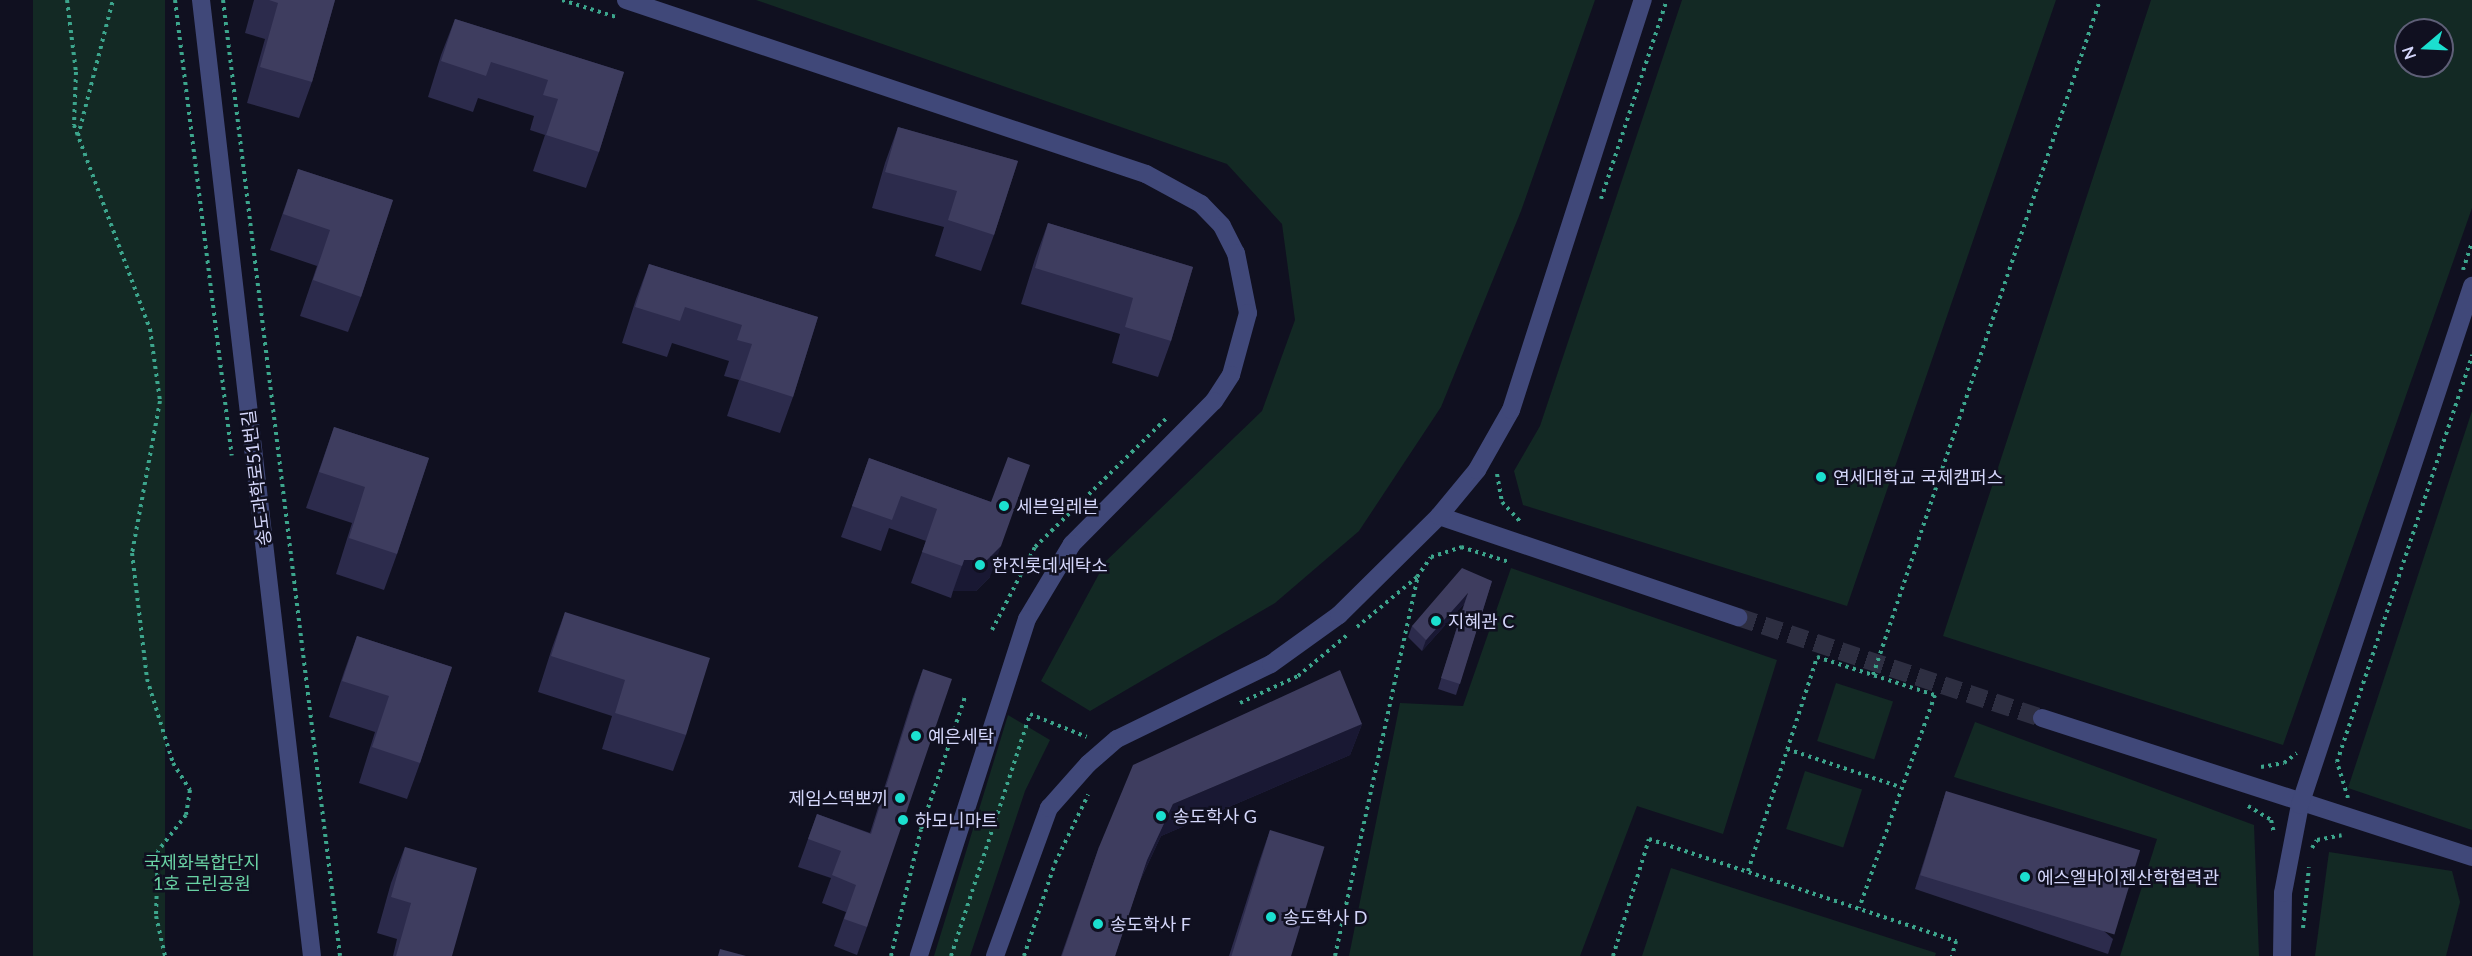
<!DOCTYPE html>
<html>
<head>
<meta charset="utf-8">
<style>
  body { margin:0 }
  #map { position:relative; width:2472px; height:956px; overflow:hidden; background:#101020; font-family:Lato,"Noto Sans KR",sans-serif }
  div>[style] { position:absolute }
  .green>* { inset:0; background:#132924; transform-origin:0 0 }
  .minor-tunnel>* { height:18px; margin-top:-9px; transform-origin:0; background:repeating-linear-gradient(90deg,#2d2e41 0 18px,transparent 0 27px) }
  .path>* { height:4px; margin-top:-2px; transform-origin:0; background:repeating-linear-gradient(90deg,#3ca58c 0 3px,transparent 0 7.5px) }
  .minor>* { height:18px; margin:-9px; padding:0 9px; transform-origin:9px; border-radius:9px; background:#404879 }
  .wall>* { inset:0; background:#2c2b4c }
  .shaded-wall>* { inset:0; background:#191833 }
  .building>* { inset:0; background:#3e3d5f; transform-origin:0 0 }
  .dots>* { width:16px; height:16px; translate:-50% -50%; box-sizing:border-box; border:3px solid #101020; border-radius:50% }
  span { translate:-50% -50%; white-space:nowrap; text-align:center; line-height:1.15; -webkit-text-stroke:5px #101020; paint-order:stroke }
  .poi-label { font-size:18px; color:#d4d6fa }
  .left { translate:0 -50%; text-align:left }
  .right { translate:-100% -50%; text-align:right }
  .street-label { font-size:18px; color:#d4d6fa }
  .park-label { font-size:18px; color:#69d1a4 }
  .north { position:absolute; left:2394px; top:18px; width:60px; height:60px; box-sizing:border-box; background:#101020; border:2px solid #5e5f77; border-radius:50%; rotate:251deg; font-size:16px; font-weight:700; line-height:24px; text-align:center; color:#d4d6fa }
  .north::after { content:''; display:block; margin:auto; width:21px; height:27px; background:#1bdfcf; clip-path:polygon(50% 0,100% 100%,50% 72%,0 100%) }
</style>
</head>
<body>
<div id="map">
  <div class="green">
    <div style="left:33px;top:0;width:132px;height:962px"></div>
    <div style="clip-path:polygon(756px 0,1595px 0,1521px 211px,1441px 407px,1359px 531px,1275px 603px,1090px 711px,1041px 681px,1106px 561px,1262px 411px,1295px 320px,1282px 224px,1227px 164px)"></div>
    <div style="clip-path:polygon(1682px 0,2056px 0,1847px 606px,1523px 505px,1514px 471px,1540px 426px)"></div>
    <div style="clip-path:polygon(evenodd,2151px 0,2472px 0,2472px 208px,2283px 745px,1943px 636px,2151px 0,2406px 30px,2442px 30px,2442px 66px,2406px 66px,2406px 30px)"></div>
    <div style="clip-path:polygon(2472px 411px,2472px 830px,2348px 788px)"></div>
    <div style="clip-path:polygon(1511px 568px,1777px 660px,1723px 834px,1637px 806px,1580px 956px,1349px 956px,1400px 703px,1463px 706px)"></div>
    <div style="left:1836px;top:683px;width:60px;height:61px;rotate:18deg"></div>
    <div style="clip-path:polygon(1008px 715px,1050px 740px,1025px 791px,970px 956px,934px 956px)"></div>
    <div style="clip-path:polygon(1975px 722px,2254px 825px,2259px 956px,2120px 956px,2157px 839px,1954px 777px)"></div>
    <div style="left:1805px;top:771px;width:60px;height:61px;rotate:18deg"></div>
    <div style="clip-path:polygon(2329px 852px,2452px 871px,2460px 902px,2446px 956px,2315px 956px)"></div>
    <div style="clip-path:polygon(1671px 868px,1936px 953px,1935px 956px,1642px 956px)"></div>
  </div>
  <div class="minor-tunnel">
    <div style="left:1738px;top:617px;width:320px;rotate:18.4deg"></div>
  </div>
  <div class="path">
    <div style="left:67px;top:0;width:73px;rotate:82.9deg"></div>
    <div style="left:76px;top:72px;width:53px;rotate:92.2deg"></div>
    <div style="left:74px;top:125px;width:218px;rotate:69.6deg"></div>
    <div style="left:150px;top:329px;width:73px;rotate:82.1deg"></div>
    <div style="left:160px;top:401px;width:155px;rotate:100.4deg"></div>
    <div style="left:132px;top:553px;width:127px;rotate:83.2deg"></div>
    <div style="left:147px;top:679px;width:88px;rotate:72.8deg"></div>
    <div style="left:173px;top:763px;width:32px;rotate:58deg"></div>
    <div style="left:190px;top:790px;width:25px;rotate:99deg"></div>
    <div style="left:186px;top:815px;width:46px;rotate:127.9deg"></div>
    <div style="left:158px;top:851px;width:65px;rotate:91.8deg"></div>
    <div style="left:156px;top:916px;width:41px;rotate:77.3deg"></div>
    <div style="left:175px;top:0;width:459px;rotate:82.9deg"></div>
    <div style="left:223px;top:0;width:963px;rotate:83.02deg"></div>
    <div style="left:562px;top:0;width:57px;rotate:17.5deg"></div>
    <div style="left:78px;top:136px;width:140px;rotate:-75.6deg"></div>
    <div style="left:1601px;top:199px;width:210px;rotate:-71.7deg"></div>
    <div style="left:2463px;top:270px;width:29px;rotate:-72deg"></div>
    <div style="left:1497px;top:474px;width:28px;rotate:80deg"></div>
    <div style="left:1502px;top:502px;width:26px;rotate:47deg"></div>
    <div style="left:1357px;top:627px;width:78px;rotate:-39.8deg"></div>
    <div style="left:1417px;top:577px;width:24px;rotate:-55deg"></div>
    <div style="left:1431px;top:557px;width:32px;rotate:-18deg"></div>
    <div style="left:1461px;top:547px;width:50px;rotate:17.4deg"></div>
    <div style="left:992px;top:630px;width:93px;rotate:-62.6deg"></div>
    <div style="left:1035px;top:547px;width:187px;rotate:-44.4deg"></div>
    <div style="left:1873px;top:675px;width:712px;rotate:-71.41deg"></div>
    <div style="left:1240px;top:703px;width:64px;rotate:-25deg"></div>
    <div style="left:1298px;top:676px;width:64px;rotate:-39.9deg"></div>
    <div style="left:1787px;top:749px;width:119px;rotate:18.6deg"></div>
    <div style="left:2261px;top:767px;width:23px;rotate:-10deg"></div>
    <div style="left:2284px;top:763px;width:16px;rotate:-38deg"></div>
    <div style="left:2348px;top:798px;width:38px;rotate:-107deg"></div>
    <div style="left:2337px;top:762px;width:429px;rotate:-71.6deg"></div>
    <div style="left:2248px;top:806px;width:27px;rotate:31deg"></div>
    <div style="left:2271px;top:820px;width:13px;rotate:77deg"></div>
    <div style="left:2312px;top:848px;width:9px;rotate:-58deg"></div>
    <div style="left:2317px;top:840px;width:25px;rotate:-11deg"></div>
    <div style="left:1748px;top:871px;width:225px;rotate:-72.1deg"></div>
    <div style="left:1817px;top:657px;width:124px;rotate:17.9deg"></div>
    <div style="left:1935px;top:695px;width:226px;rotate:109.6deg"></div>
    <div style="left:2303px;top:928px;width:61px;rotate:-84.4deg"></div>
    <div style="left:891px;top:956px;width:130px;rotate:-76.7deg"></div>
    <div style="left:921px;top:829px;width:139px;rotate:-71.6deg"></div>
    <div style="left:951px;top:956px;width:255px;rotate:-71.9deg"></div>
    <div style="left:1030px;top:714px;width:61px;rotate:22deg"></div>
    <div style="left:1024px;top:956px;width:98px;rotate:-71.6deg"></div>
    <div style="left:1055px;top:863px;width:76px;rotate:-64.1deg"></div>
    <div style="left:1335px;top:956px;width:386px;rotate:-77.7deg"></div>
    <div style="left:1613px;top:956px;width:122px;rotate:-72.9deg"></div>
    <div style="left:1649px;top:839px;width:324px;rotate:18.4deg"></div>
    <div style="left:1956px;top:941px;width:16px;rotate:105deg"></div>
  </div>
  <div class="minor">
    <div style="left:201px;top:0;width:962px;rotate:83.38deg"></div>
    <div style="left:626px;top:0;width:548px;rotate:18.5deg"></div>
    <div style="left:1146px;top:174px;width:63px;rotate:28.6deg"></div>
    <div style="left:1201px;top:204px;width:30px;rotate:46deg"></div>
    <div style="left:1222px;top:226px;width:30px;rotate:63deg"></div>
    <div style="left:1236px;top:253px;width:61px;rotate:78.7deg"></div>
    <div style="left:1248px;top:313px;width:64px;rotate:105.3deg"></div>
    <div style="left:1231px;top:375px;width:31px;rotate:123deg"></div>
    <div style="left:1214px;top:401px;width:202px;rotate:134.8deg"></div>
    <div style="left:1072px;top:544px;width:87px;rotate:121deg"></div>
    <div style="left:1027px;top:619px;width:354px;rotate:107.8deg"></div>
    <div style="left:1439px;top:516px;width:316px;rotate:18.7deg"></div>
    <div style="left:2042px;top:718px;width:452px;rotate:17.9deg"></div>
    <div style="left:995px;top:956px;width:158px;rotate:-70deg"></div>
    <div style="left:1049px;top:808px;width:59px;rotate:-48.4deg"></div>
    <div style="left:1088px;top:764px;width:38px;rotate:-41deg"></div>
    <div style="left:1117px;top:739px;width:171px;rotate:-26deg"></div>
    <div style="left:1271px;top:664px;width:84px;rotate:-35.8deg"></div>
    <div style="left:1339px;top:615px;width:141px;rotate:-44.7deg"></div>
    <div style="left:1439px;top:516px;width:60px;rotate:-50.4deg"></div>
    <div style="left:1477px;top:470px;width:69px;rotate:-60.5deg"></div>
    <div style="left:1511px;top:410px;width:431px;rotate:-72.2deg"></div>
    <div style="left:2282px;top:956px;width:63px;rotate:-89.1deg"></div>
    <div style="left:2283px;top:893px;width:90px;rotate:-79.1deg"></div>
    <div style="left:2300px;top:805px;width:547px;rotate:-71.66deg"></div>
  </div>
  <div class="wall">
    <div style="clip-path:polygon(254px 0,335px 0,312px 82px,299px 118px,247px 103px,265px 39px,245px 33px)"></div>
    <div style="clip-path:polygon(455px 19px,624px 72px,599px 152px,586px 188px,533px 171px,545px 135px,530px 130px,534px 116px,478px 98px,473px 112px,428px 97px,441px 55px)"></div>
    <div style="clip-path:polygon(898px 127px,1018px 161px,994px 235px,981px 271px,935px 256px,944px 227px,872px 208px,885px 163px)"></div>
    <div style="clip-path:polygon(298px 169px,393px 200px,361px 297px,348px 332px,300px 316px,317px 266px,270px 250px)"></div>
    <div style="clip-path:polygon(1048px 223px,1193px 267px,1171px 341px,1158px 377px,1112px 363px,1120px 334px,1021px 304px,1035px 259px)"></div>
    <div style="clip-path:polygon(649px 264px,818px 317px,793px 397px,780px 433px,727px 416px,739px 380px,724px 376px,729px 361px,672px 343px,667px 357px,622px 343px,636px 299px)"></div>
    <div style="clip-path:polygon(334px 427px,429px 458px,397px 554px,384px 590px,336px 574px,352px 523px,306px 508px)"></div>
    <div style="clip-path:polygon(869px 458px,991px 502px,990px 577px,976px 591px,953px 591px,951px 598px,911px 583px,926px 541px,889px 528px,881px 551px,841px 537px)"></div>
    <div style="clip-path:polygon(1492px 581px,1456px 695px,1438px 689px,1464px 604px,1422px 651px,1408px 637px,1412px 626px)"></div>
    <div style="clip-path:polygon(565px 612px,686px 735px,673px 771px,602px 749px,612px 716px,538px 692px,552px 648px)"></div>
    <div style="clip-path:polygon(357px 636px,452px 667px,420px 763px,407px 799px,359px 783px,375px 732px,329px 717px,344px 672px)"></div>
    <div style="clip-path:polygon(923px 669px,867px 927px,857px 955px,834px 946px,846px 912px,822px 903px,831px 878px,798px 867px,817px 814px,870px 833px,913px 697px)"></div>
    <div style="clip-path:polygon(1362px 724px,1350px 755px,1161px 836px,1139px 883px,1115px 956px,1061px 956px,1099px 847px)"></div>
    <div style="clip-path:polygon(1946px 791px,2113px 939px,2108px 954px,1915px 889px)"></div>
    <div style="clip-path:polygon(1270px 830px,1290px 956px,1229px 956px,1259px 862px)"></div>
    <div style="clip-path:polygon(405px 847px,452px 956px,393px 956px,397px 939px,377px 933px,391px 883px)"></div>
  </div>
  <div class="shaded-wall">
    <div style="clip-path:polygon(1001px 546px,990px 577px,976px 591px,953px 591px,964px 560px)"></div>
    <div style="clip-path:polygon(1468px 593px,1464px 604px,1422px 651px,1426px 640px)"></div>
    <div style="clip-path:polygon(1362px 724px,1350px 755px,1161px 836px,1135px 891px,1147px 860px,1173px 804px)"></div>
  </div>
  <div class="building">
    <div style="clip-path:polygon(269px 0,335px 0,312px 82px,260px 67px,278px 3px)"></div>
    <div style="clip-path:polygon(455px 19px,624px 72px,599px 152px,546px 135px,558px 99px,543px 95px,548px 80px,491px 62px,486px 76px,441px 61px)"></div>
    <div style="clip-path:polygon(898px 127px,1018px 161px,994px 235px,948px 220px,957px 191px,885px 172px)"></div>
    <div style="clip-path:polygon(298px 169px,393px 200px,361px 297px,313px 280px,330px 230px,283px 214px)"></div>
    <div style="clip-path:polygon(1048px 223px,1193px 267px,1171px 341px,1125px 327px,1133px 298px,1035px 268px)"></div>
    <div style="clip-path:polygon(649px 264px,818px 317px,793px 397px,740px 380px,752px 344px,737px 340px,742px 325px,685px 307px,680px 321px,635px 307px)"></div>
    <div style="clip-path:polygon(334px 427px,429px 458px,397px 554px,349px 538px,365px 487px,319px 472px)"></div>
    <div style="clip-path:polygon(1008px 457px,1030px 465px,1001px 546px,987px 560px,964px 560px,962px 566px,922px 552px,937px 509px,901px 496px,892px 520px,852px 506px,869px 458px,991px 502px)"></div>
    <div style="clip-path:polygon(1462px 568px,1492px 581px,1460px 684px,1441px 678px,1468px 593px,1426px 640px,1412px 626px)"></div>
    <div style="clip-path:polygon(565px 612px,710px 658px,686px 735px,615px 713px,625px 680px,551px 656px)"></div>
    <div style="clip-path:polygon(357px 636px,452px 667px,420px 763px,372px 747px,389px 696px,342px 681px)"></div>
    <div style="clip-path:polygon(923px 669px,952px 679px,867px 927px,844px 919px,856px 885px,832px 875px,841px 851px,808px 839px,817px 814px,871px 834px)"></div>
    <div style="clip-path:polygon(1340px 670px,1362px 724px,1173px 804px,1147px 860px,1115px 956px,1062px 956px,1099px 847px,1133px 765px)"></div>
    <div style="left:1946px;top:791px;width:203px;height:88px;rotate:17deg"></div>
    <div style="left:1270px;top:830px;width:57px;height:132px;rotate:17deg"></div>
    <div style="clip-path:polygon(405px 847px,477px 868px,452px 956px,396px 956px,411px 903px,391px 897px)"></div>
    <div style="clip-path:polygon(720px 949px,746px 956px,718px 956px)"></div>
  </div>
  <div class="dots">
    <div style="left:1821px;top:477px;background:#1bdfcf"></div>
    <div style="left:1004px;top:506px;background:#1bdfcf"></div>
    <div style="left:980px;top:565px;background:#1bdfcf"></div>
    <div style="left:1436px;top:621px;background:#1bdfcf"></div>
    <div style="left:916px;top:736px;background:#1bdfcf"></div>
    <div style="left:900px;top:798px;background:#1bdfcf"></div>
    <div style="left:1161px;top:816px;background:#1bdfcf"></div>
    <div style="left:903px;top:820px;background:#1bdfcf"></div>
    <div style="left:2025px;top:877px;background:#1bdfcf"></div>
    <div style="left:1271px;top:917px;background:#1bdfcf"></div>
    <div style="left:1098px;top:924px;background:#1bdfcf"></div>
  </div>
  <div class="poi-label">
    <span class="left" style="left:1833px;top:477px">연세대학교 국제캠퍼스</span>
    <span class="left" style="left:1016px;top:506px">세븐일레븐</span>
    <span class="left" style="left:992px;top:565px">한진롯데세탁소</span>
    <span class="left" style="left:1448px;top:621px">지혜관 C</span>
    <span class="left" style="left:928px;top:736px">예은세탁</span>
    <span class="right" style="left:888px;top:798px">제임스떡뽀끼</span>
    <span class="left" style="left:1173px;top:816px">송도학사 G</span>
    <span class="left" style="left:915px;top:820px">하모니마트</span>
    <span class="left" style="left:2037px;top:877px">에스엘바이젠산학협력관</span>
    <span class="left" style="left:1283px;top:917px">송도학사 D</span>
    <span class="left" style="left:1110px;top:924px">송도학사 F</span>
  </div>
  <div class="street-label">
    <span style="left:256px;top:478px;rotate:-97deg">송도과학로51번길</span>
  </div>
  <div class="park-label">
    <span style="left:202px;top:873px">국제화복합단지<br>1호 근린공원</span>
  </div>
  <div class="north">N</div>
</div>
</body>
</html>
